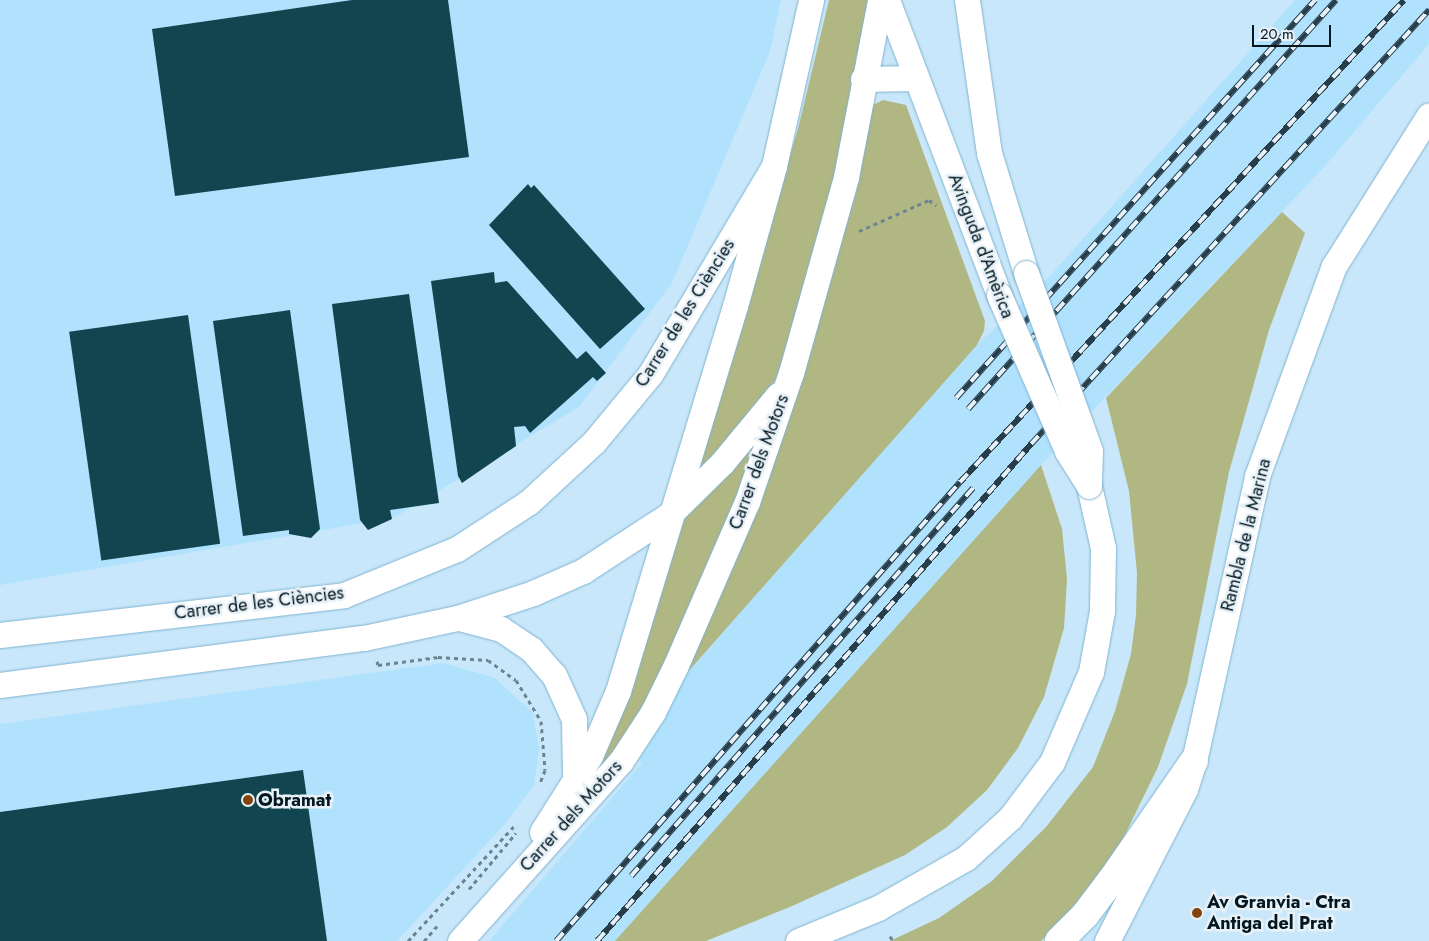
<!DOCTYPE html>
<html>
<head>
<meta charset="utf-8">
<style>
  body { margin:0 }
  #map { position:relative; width:1429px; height:941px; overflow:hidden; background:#c8e7fa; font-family:Jost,sans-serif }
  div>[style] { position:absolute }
  .built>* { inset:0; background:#b0e1fd }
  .green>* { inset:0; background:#b0b783 }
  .building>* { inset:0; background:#11454f; transform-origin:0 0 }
  .path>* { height:3px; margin-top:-1.5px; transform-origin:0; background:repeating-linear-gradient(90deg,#6a8492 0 4px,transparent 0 8px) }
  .roads { filter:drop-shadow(0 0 1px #80b3d1) drop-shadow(0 0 1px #80b3d1) }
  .minor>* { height:25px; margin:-12.5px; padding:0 12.5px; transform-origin:12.5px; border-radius:12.5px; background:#fff }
  .highway>* { height:28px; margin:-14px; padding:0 14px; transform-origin:14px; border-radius:14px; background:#fff }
  .rail>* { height:5.5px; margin-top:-2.75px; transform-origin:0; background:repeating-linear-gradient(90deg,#e7f1f7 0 11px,#273d49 0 22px); box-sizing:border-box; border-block:1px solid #273d49 }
  .bridges { filter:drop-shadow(0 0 1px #80b3d1) drop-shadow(0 0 1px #80b3d1) }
  .minor-bridge>* { height:25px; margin:-12.5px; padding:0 12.5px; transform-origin:12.5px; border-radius:12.5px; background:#fff }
  .dots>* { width:14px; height:14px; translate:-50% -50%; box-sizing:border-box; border:2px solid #e7f1f7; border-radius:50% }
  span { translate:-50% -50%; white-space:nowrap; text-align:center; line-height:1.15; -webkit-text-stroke:5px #e7f1f7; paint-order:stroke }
  .street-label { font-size:18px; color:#031721 }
  .poi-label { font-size:18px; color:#031721; font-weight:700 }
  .left { translate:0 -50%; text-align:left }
  .scale { position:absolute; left:1252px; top:25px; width:79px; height:22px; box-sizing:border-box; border:2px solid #031721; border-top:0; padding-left:6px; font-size:15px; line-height:18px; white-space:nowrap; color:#031721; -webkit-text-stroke:4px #e7f1f7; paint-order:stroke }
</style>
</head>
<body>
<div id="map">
  <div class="built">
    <div style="clip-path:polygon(0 0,781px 0,770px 51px,672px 283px,579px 407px,393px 518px,0 585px)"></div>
    <div style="clip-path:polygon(1295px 0,1429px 0,1429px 44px,1325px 166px,1041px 465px,615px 941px,489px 941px,642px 763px,635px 755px,678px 683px,977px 345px,1050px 276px)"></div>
    <div style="clip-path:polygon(444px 663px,495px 678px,533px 713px,539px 749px,534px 785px,504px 825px,397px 941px,0 941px,0 724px)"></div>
  </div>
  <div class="green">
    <div style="clip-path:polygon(829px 0,869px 0,836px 176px,778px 377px,691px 481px,798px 129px)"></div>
    <div style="clip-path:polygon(883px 100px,906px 105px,985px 321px,984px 331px,977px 345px,678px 683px,871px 106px)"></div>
    <div style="clip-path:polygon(1282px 212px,1305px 233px,1269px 330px,1229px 472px,1187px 684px,1158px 767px,1117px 851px,1070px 911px,1041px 941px,890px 941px,939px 918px,992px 881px,1046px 827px,1093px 767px,1115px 711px,1131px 654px,1136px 615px,1137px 573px,1129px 491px,1106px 398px)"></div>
    <div style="clip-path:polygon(762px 434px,657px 688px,587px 789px,677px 522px)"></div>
    <div style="clip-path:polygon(1041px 465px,1062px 529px,1067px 579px,1064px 628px,1044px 697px,1018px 748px,987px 790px,947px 827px,905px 855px,792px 906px,706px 941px,615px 941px)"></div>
  </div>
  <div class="building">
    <div style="clip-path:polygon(352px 0,448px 0,469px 157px,175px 196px,152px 29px)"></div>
    <div style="clip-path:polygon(528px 184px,531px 188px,534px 185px,645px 309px,600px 349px,489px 225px)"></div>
    <div style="clip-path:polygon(494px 272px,495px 283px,507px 281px,577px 359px,586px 351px,606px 373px,597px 381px,593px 377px,530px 433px,525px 426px,514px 427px,516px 446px,462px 483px,458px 476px,431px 281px)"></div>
    <div style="clip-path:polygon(409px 294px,439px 503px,390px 510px,392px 519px,368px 530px,360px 520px,332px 304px)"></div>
    <div style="clip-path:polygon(290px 310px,320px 529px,311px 538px,289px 534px,289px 530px,243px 536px,213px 321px)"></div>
    <div style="left:188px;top:315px;width:231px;height:120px;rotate:82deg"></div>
    <div style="clip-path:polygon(303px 770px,327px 941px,0 941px,0 812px)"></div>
  </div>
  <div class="path">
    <div style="left:859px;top:231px;width:77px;rotate:-23.9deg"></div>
    <div style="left:929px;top:200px;width:9px;rotate:36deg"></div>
    <div style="left:377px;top:661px;width:4px;rotate:76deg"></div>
    <div style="left:378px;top:665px;width:61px;rotate:-7.6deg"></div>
    <div style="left:438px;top:657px;width:50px;rotate:3.4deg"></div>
    <div style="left:488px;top:660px;width:34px;rotate:36deg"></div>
    <div style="left:516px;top:680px;width:48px;rotate:58.6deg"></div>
    <div style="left:541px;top:721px;width:49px;rotate:85.3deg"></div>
    <div style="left:545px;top:770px;width:14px;rotate:111deg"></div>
    <div style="left:469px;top:889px;width:73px;rotate:-50deg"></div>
    <div style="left:890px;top:936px;width:6px;rotate:59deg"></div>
    <div style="left:408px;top:941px;width:159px;rotate:-47.3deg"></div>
    <div style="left:424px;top:941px;width:20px;rotate:-49deg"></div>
  </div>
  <div class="roads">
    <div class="minor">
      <div style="left:887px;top:0;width:316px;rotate:69.2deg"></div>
      <div style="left:967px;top:0;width:155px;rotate:81.8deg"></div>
      <div style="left:989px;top:153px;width:126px;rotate:72.9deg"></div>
      <div style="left:863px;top:79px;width:53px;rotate:-1.1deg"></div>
      <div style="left:459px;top:618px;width:43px;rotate:14.7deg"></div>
      <div style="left:501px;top:629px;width:36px;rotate:34deg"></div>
      <div style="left:531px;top:649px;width:35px;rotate:49deg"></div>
      <div style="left:554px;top:675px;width:48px;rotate:65.6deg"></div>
      <div style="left:574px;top:719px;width:57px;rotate:89deg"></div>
      <div style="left:0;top:635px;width:346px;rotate:-6.6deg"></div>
      <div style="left:344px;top:595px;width:122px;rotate:-22.2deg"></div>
      <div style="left:457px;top:549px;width:86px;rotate:-33.1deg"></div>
      <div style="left:529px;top:502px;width:88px;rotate:-42.7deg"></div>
      <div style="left:594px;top:442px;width:89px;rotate:-50.4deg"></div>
      <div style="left:651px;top:373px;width:241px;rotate:-59.3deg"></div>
      <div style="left:0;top:685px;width:367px;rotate:-7.4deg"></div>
      <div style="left:364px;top:638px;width:95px;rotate:-12.1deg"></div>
      <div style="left:457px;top:618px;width:80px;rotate:-18.2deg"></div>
      <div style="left:533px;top:593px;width:55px;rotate:-23.7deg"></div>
      <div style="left:583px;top:571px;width:103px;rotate:-33.1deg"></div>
      <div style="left:669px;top:515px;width:74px;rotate:-44.5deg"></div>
      <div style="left:722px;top:463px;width:88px;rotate:-50.5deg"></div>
      <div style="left:542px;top:832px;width:90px;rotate:-57.7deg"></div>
      <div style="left:590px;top:756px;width:71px;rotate:-66.7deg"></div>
      <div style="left:618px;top:691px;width:402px;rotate:-73.1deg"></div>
      <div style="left:735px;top:306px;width:145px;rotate:-74.4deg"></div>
      <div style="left:774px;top:166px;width:170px;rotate:-77.4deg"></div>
      <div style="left:460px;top:941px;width:241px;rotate:-48.2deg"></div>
      <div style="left:621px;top:761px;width:59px;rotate:-56.9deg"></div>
      <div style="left:653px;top:712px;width:52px;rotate:-63.9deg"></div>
      <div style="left:676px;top:665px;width:178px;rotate:-66.5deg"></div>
      <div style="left:747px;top:502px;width:136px;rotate:-71.2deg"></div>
      <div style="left:791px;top:373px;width:204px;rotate:-74.3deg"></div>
      <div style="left:846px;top:177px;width:180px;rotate:-79.1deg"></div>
      <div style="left:798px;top:941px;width:87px;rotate:-22.4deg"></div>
      <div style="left:878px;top:908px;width:101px;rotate:-29.6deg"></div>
      <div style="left:966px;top:858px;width:59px;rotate:-42.3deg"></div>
      <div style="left:1010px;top:818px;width:70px;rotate:-53.1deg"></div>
      <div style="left:1052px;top:762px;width:98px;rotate:-66.6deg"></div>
      <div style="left:1091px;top:672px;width:62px;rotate:-79.8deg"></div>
      <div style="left:1102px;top:611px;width:63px;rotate:-89.1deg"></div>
      <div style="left:1103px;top:548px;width:64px;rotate:-102.7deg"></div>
      <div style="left:1107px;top:941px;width:171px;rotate:-62.8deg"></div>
      <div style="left:1185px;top:789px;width:29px;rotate:-72deg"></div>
      <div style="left:1194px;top:761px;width:292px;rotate:-77.5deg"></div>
      <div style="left:1257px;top:476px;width:224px;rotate:-69.9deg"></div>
      <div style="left:1334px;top:266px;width:178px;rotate:-57.8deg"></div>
    </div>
    <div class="highway">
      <div style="left:1059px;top:941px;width:37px;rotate:-45deg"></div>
      <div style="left:1085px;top:915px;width:46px;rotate:-52.9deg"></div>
      <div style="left:1113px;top:878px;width:142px;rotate:-55.3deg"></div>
    </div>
  </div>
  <div class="rail">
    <div style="left:956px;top:398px;width:536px;rotate:-47.95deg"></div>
    <div style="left:968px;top:409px;width:550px;rotate:-48.02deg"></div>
    <div style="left:631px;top:876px;width:517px;rotate:-48.61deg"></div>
    <div style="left:556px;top:941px;width:611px;rotate:-48.65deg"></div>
    <div style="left:960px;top:482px;width:655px;rotate:-47.35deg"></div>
    <div style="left:597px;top:941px;width:660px;rotate:-48.87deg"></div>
    <div style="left:1031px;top:444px;width:589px;rotate:-47.48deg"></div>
  </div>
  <div class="bridges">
    <div class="minor-bridge">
      <div style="left:1026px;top:273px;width:189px;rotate:70.2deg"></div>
      <div style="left:1090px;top:451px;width:35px;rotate:92deg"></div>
      <div style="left:999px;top:295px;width:170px;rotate:66.4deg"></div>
      <div style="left:1067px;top:451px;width:41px;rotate:57.8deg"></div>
    </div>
  </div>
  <div class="dots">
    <div style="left:248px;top:800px;background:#84430b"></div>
    <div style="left:1197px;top:913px;background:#84430b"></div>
  </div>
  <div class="street-label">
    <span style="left:981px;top:246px;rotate:69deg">Avinguda d'Amèrica</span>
    <span style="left:685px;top:313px;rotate:-58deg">Carrer de les Ciències</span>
    <span style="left:759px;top:462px;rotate:-70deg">Carrer dels Motors</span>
    <span style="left:1246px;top:535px;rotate:-76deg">Rambla de la Marina</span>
    <span style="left:259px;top:603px;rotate:-7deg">Carrer de les Ciències</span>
    <span style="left:571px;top:816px;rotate:-48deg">Carrer dels Motors</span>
  </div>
  <div class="poi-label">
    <span class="left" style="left:258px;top:800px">Obramat</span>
    <span class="left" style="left:1207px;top:913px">Av Granvia - Ctra<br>Antiga del Prat</span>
  </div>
  <div class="scale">20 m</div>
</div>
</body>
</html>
